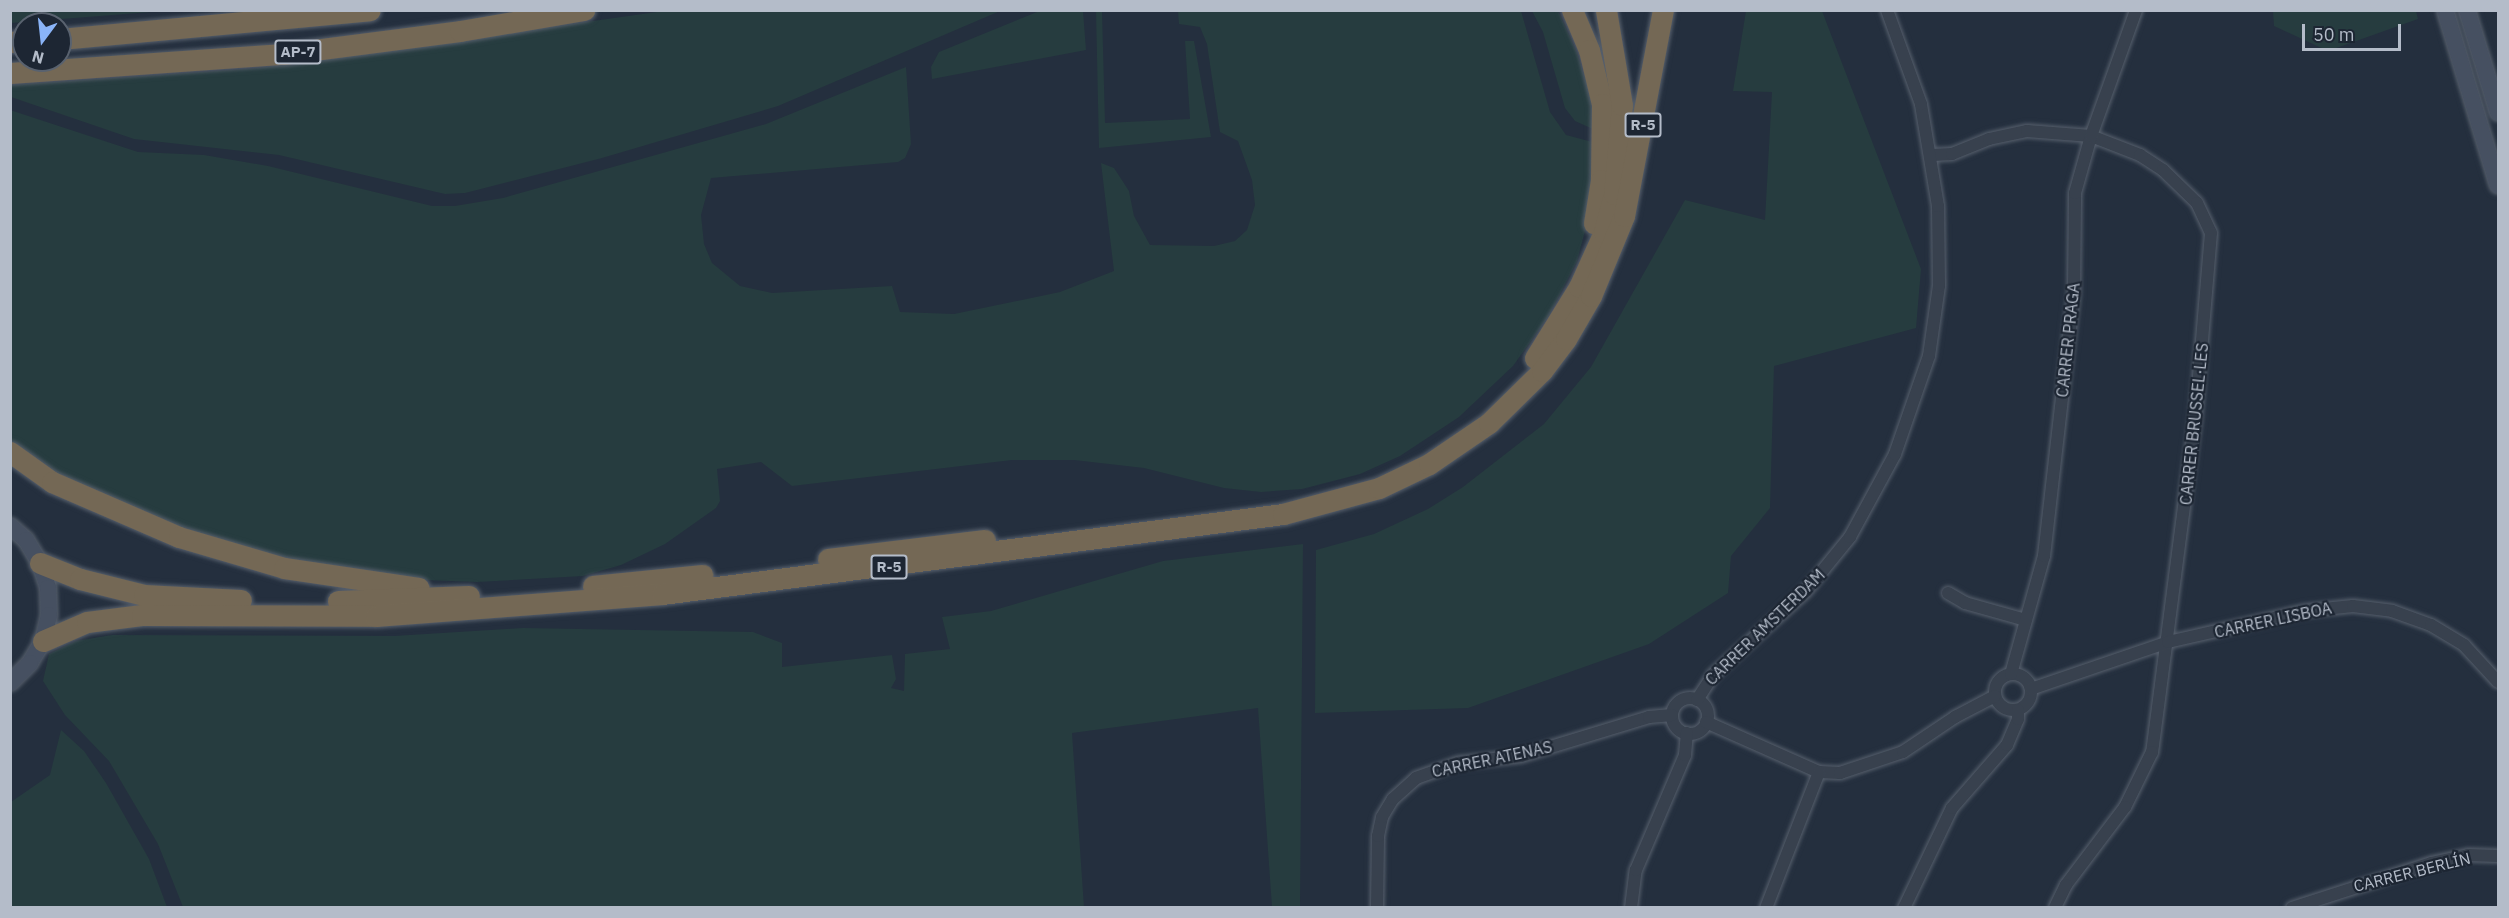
<!DOCTYPE html>
<html>
<head>
<meta charset="utf-8">
<style>
  body { margin:0 }
  #map { position:relative; width:2509px; height:918px; overflow:hidden; background:#242f3e; font-family:"IBM Plex Sans",sans-serif }
  div>[style] { position:absolute }
  .green>* { inset:0; background:#263c3f }
  .roads { filter:drop-shadow(0 0 2px #565f6c) drop-shadow(0 0 2px #565f6c) }
  .minor>* { height:12px; margin:-6px; padding:0 6px; transform-origin:6px; border-radius:6px; background:#38414e }
  .minor>.ring { margin:-6px; padding:0; box-sizing:content-box; background:none; border:12px solid #38414e; border-radius:50% }
  .secondary>* { height:16px; margin:-8px; padding:0 8px; transform-origin:8px; border-radius:8px; background:#465061 }
  .motorway>* { height:21px; margin:-10.5px; padding:0 10.5px; transform-origin:10.5px; border-radius:10.5px; background:#746855 }
  span { translate:-50% -50%; white-space:nowrap; text-align:center; line-height:1.15; -webkit-text-stroke:4.5px #1d2633; paint-order:stroke }
  .shield-label span { padding:2px 4px; background:#1d2633; border:2px solid; border-radius:4px; -webkit-text-stroke-width:0 }
  .shield-label { font-size:15px; color:#b4bcc9; font-weight:700 }
  .street-label { font-size:16px; color:#b4bcc9 }
  .frame { position:absolute; inset:0; border:12px solid #b4bcc9; pointer-events:none }
  .north { position:absolute; left:12px; top:12px; width:60px; height:60px; box-sizing:border-box; background:#1d2633; border:2px solid #59626f; border-radius:50%; rotate:195deg; font-size:16px; font-weight:700; line-height:24px; text-align:center; color:#b4bcc9 }
  .north::after { content:''; display:block; margin:auto; width:21px; height:27px; background:#8ab4f8; clip-path:polygon(50% 0,100% 100%,50% 72%,0 100%) }
  .scale { position:absolute; left:2302px; top:24px; width:99px; height:27px; box-sizing:border-box; border:3px solid #b4bcc9; border-top:0; padding-left:8px; font-size:18px; line-height:21px; white-space:nowrap; color:#b4bcc9; -webkit-text-stroke:4px #1d2633; paint-order:stroke }
</style>
</head>
<body>
<div id="map">
  <div class="green">
    <div style="clip-path:polygon(11px 10px,163px 10px,163px 11px,11px 23px)"></div>
    <div style="clip-path:polygon(671px 10px,1000px 11px,778px 106px,602px 158px,465px 193px,445px 194px,279px 155px,134px 139px,11px 97px,11px 85px,258px 68px)"></div>
    <div style="clip-path:polygon(1042px 10px,1083px 11px,1086px 50px,932px 79px,931px 67px,939px 52px)"></div>
    <div style="clip-path:polygon(1096px 11px,1102px 11px,1105px 123px,1190px 119px,1185px 41px,1194px 41px,1211px 137px,1099px 148px)"></div>
    <div style="clip-path:polygon(1178px 11px,1521px 11px,1550px 112px,1566px 135px,1596px 143px,1589px 216px,1577px 261px,1548px 317px,1513px 366px,1459px 417px,1400px 456px,1360px 474px,1302px 489px,1261px 492px,1224px 488px,1144px 468px,1074px 460px,1012px 460px,792px 486px,761px 462px,717px 469px,720px 501px,716px 508px,665px 544px,621px 565px,583px 576px,477px 582px,424px 580px,286px 561px,208px 540px,45px 469px,11px 441px,10px 110px,138px 152px,204px 155px,268px 166px,432px 206px,455px 206px,503px 198px,766px 124px,906px 67px,911px 144px,905px 158px,898px 162px,711px 178px,701px 215px,704px 244px,712px 263px,740px 286px,772px 293px,892px 286px,900px 312px,954px 314px,1060px 292px,1114px 271px,1101px 163px,1114px 168px,1129px 191px,1134px 216px,1150px 245px,1214px 246px,1235px 241px,1247px 230px,1255px 205px,1252px 180px,1238px 141px,1220px 132px,1207px 44px,1200px 27px,1179px 24px)"></div>
    <div style="clip-path:polygon(1532px 11px,1558px 11px,1577px 53px,1590px 95px,1595px 130px,1575px 121px,1565px 108px,1543px 32px)"></div>
    <div style="clip-path:polygon(1746px 11px,1822px 11px,1921px 269px,1916px 328px,1774px 366px,1770px 508px,1731px 556px,1728px 593px,1649px 644px,1468px 708px,1315px 713px,1316px 550px,1374px 534px,1428px 509px,1463px 487px,1544px 424px,1591px 367px,1685px 200px,1765px 220px,1772px 92px,1733px 91px)"></div>
    <div style="clip-path:polygon(2273px 11px,2416px 11px,2418px 19px,2328px 51px,2274px 26px)"></div>
    <div style="clip-path:polygon(1303px 544px,1300px 907px,1272px 907px,1258px 708px,1072px 733px,1084px 907px,183px 907px,158px 844px,109px 761px,65px 715px,43px 681px,49px 654px,76px 641px,112px 635px,394px 636px,523px 628px,753px 632px,782px 643px,782px 667px,892px 655px,896px 679px,891px 688px,904px 691px,905px 654px,950px 649px,942px 617px,991px 611px,1163px 561px)"></div>
    <div style="clip-path:polygon(61px 730px,84px 751px,106px 783px,149px 859px,167px 907px,11px 907px,11px 802px,50px 775px)"></div>
  </div>
  <div class="roads">
    <div class="minor">
      <div style="left:1932px;top:155px;width:20px;rotate:-3deg"></div>
      <div style="left:1952px;top:154px;width:40px;rotate:-22deg"></div>
      <div style="left:1989px;top:139px;width:39px;rotate:-12deg"></div>
      <div style="left:2027px;top:131px;width:64px;rotate:4.5deg"></div>
      <div style="left:2091px;top:136px;width:53px;rotate:21.2deg"></div>
      <div style="left:2140px;top:155px;width:27px;rotate:33deg"></div>
      <div style="left:2163px;top:170px;width:47px;rotate:44.1deg"></div>
      <div style="left:2197px;top:203px;width:33px;rotate:65deg"></div>
      <div style="left:2211px;top:233px;width:190px;rotate:94.8deg"></div>
      <div style="left:2195px;top:422px;width:333px;rotate:97.4deg"></div>
      <div style="left:2152px;top:752px;width:61px;rotate:116.1deg"></div>
      <div style="left:2125px;top:807px;width:98px;rotate:127.1deg"></div>
      <div style="left:2066px;top:885px;width:25px;rotate:116deg"></div>
      <div style="left:1948px;top:593px;width:20px;rotate:30deg"></div>
      <div style="left:1965px;top:603px;width:63px;rotate:15.6deg"></div>
      <div class="ring" style="left:1995px;top:674px;width:24px;height:24px"></div>
      <div style="left:2011px;top:674px;width:123px;rotate:-74.4deg"></div>
      <div style="left:2044px;top:556px;width:266px;rotate:-83.5deg"></div>
      <div style="left:2074px;top:292px;width:99px;rotate:-89.4deg"></div>
      <div style="left:2075px;top:193px;width:59px;rotate:-74.3deg"></div>
      <div style="left:2091px;top:136px;width:134px;rotate:-70.3deg"></div>
      <div style="left:2031px;top:689px;width:145px;rotate:-18.9deg"></div>
      <div style="left:2168px;top:642px;width:140px;rotate:-12.8deg"></div>
      <div style="left:2305px;top:611px;width:48px;rotate:-5.9deg"></div>
      <div style="left:2353px;top:606px;width:39px;rotate:7deg"></div>
      <div style="left:2392px;top:611px;width:41px;rotate:19.7deg"></div>
      <div style="left:2431px;top:625px;width:39px;rotate:31deg"></div>
      <div style="left:2464px;top:645px;width:50px;rotate:47.4deg"></div>
      <div class="ring" style="left:1672px;top:698px;width:24px;height:24px"></div>
      <div style="left:1697px;top:700px;width:30px;rotate:-57deg"></div>
      <div style="left:1713px;top:675px;width:125px;rotate:-42.1deg"></div>
      <div style="left:1806px;top:591px;width:70px;rotate:-50.8deg"></div>
      <div style="left:1850px;top:537px;width:94px;rotate:-61.5deg"></div>
      <div style="left:1895px;top:454px;width:104px;rotate:-70.9deg"></div>
      <div style="left:1929px;top:356px;width:71px;rotate:-81.9deg"></div>
      <div style="left:1939px;top:286px;width:80px;rotate:-90.7deg"></div>
      <div style="left:1938px;top:206px;width:103px;rotate:-99.5deg"></div>
      <div style="left:1921px;top:104px;width:100px;rotate:-109.9deg"></div>
      <div style="left:1706px;top:722px;width:124px;rotate:23.9deg"></div>
      <div style="left:1819px;top:772px;width:21px;rotate:3deg"></div>
      <div style="left:1840px;top:773px;width:66px;rotate:-18.4deg"></div>
      <div style="left:1903px;top:752px;width:63px;rotate:-33.9deg"></div>
      <div style="left:1955px;top:717px;width:45px;rotate:-27.7deg"></div>
      <div style="left:1377px;top:908px;width:72px;rotate:-89.2deg"></div>
      <div style="left:1378px;top:836px;width:19px;rotate:-78deg"></div>
      <div style="left:1382px;top:817px;width:21px;rotate:-59deg"></div>
      <div style="left:1393px;top:799px;width:31px;rotate:-42deg"></div>
      <div style="left:1416px;top:778px;width:45px;rotate:-19.7deg"></div>
      <div style="left:1458px;top:763px;width:63px;rotate:-6.3deg"></div>
      <div style="left:1521px;top:756px;width:134px;rotate:-16.9deg"></div>
      <div style="left:1649px;top:717px;width:23px;rotate:-5deg"></div>
      <div style="left:1631px;top:908px;width:38px;rotate:-83deg"></div>
      <div style="left:1636px;top:870px;width:125px;rotate:-66.9deg"></div>
      <div style="left:1685px;top:755px;width:22px;rotate:-85deg"></div>
      <div style="left:1766px;top:908px;width:146px;rotate:-68.7deg"></div>
      <div style="left:1904px;top:908px;width:111px;rotate:-64.4deg"></div>
      <div style="left:1952px;top:808px;width:84px;rotate:-48.9deg"></div>
      <div style="left:2007px;top:745px;width:28px;rotate:-67deg"></div>
      <div style="left:2018px;top:719px;width:9px;rotate:-90deg"></div>
      <div style="left:2292px;top:908px;width:146px;rotate:-17.9deg"></div>
      <div style="left:2431px;top:863px;width:38px;rotate:-12deg"></div>
      <div style="left:2468px;top:855px;width:30px;rotate:2deg"></div>
    </div>
    <div class="secondary">
      <div style="left:2445px;top:10px;width:183px;rotate:73.2deg"></div>
      <div style="left:2467px;top:10px;width:107px;rotate:73.1deg"></div>
      <div style="left:10px;top:526px;width:21px;rotate:41deg"></div>
      <div style="left:26px;top:540px;width:27px;rotate:59deg"></div>
      <div style="left:40px;top:563px;width:26px;rotate:72deg"></div>
      <div style="left:48px;top:588px;width:27px;rotate:88deg"></div>
      <div style="left:49px;top:615px;width:27px;rotate:103deg"></div>
      <div style="left:43px;top:641px;width:26px;rotate:121deg"></div>
      <div style="left:30px;top:663px;width:28px;rotate:135deg"></div>
    </div>
    <div class="motorway">
      <div style="left:1572px;top:10px;width:43px;rotate:67deg"></div>
      <div style="left:1589px;top:50px;width:56px;rotate:76.5deg"></div>
      <div style="left:1602px;top:104px;width:76px;rotate:90.8deg"></div>
      <div style="left:1601px;top:180px;width:44px;rotate:99.2deg"></div>
      <div style="left:60px;top:39px;width:311px;rotate:-5.3deg"></div>
      <div style="left:10px;top:42px;width:14px;rotate:-4deg"></div>
      <div style="left:10px;top:73px;width:274px;rotate:-4deg"></div>
      <div style="left:283px;top:54px;width:178px;rotate:-7.4deg"></div>
      <div style="left:460px;top:31px;width:126px;rotate:-9.6deg"></div>
      <div style="left:1535px;top:358px;width:84px;rotate:-58.2deg"></div>
      <div style="left:1579px;top:287px;width:60px;rotate:-65.6deg"></div>
      <div style="left:1604px;top:232px;width:39px;rotate:-75deg"></div>
      <div style="left:1614px;top:194px;width:89px;rotate:-84.9deg"></div>
      <div style="left:1622px;top:105px;width:96px;rotate:-99.6deg"></div>
      <div style="left:10px;top:452px;width:52px;rotate:35.5deg"></div>
      <div style="left:52px;top:482px;width:138px;rotate:23.4deg"></div>
      <div style="left:179px;top:537px;width:109px;rotate:16.4deg"></div>
      <div style="left:284px;top:568px;width:136px;rotate:8.4deg"></div>
      <div style="left:828px;top:559px;width:158px;rotate:-6.9deg"></div>
      <div style="left:40px;top:563px;width:43px;rotate:21.8deg"></div>
      <div style="left:80px;top:579px;width:66px;rotate:14deg"></div>
      <div style="left:144px;top:595px;width:97px;rotate:3deg"></div>
      <div style="left:593px;top:586px;width:110px;rotate:-5.8deg"></div>
      <div style="left:338px;top:601px;width:131px;rotate:-2.2deg"></div>
      <div style="left:43px;top:641px;width:48px;rotate:-23.4deg"></div>
      <div style="left:87px;top:622px;width:55px;rotate:-7.3deg"></div>
      <div style="left:142px;top:615px;width:234px;rotate:0.2deg"></div>
      <div style="left:376px;top:616px;width:287px;rotate:-4.4deg"></div>
      <div style="left:662px;top:594px;width:626px;rotate:-7.34deg"></div>
      <div style="left:1283px;top:514px;width:99px;rotate:-15.2deg"></div>
      <div style="left:1379px;top:488px;width:55px;rotate:-25.6deg"></div>
      <div style="left:1429px;top:464px;width:73px;rotate:-34.3deg"></div>
      <div style="left:1489px;top:423px;width:74px;rotate:-44.5deg"></div>
      <div style="left:1542px;top:371px;width:40px;rotate:-53deg"></div>
      <div style="left:1566px;top:339px;width:50px;rotate:-59.8deg"></div>
      <div style="left:1591px;top:296px;width:87px;rotate:-67.6deg"></div>
      <div style="left:1624px;top:216px;width:210px;rotate:-79.3deg"></div>
    </div>
  </div>
  <div class="shield-label">
    <span style="left:298px;top:52px">AP-7</span>
    <span style="left:1643px;top:125px">R-5</span>
    <span style="left:889px;top:567px">R-5</span>
  </div>
  <div class="street-label">
    <span style="left:2068px;top:340px;rotate:-84deg">CARRER PRAGA</span>
    <span style="left:2194px;top:424px;rotate:-84deg">CARRER BRUSSEL·LES</span>
    <span style="left:2273px;top:620px;rotate:-12deg">CARRER LISBOA</span>
    <span style="left:1765px;top:627px;rotate:-44deg">CARRER AMSTERDAM</span>
    <span style="left:1492px;top:759px;rotate:-12deg">CARRER ATENAS</span>
    <span style="left:2412px;top:872px;rotate:-14deg">CARRER BERLÍN</span>
  </div>
  <div class="frame"></div>
  <div class="north">N</div>
  <div class="scale">50 m</div>
</div>
</body>
</html>
